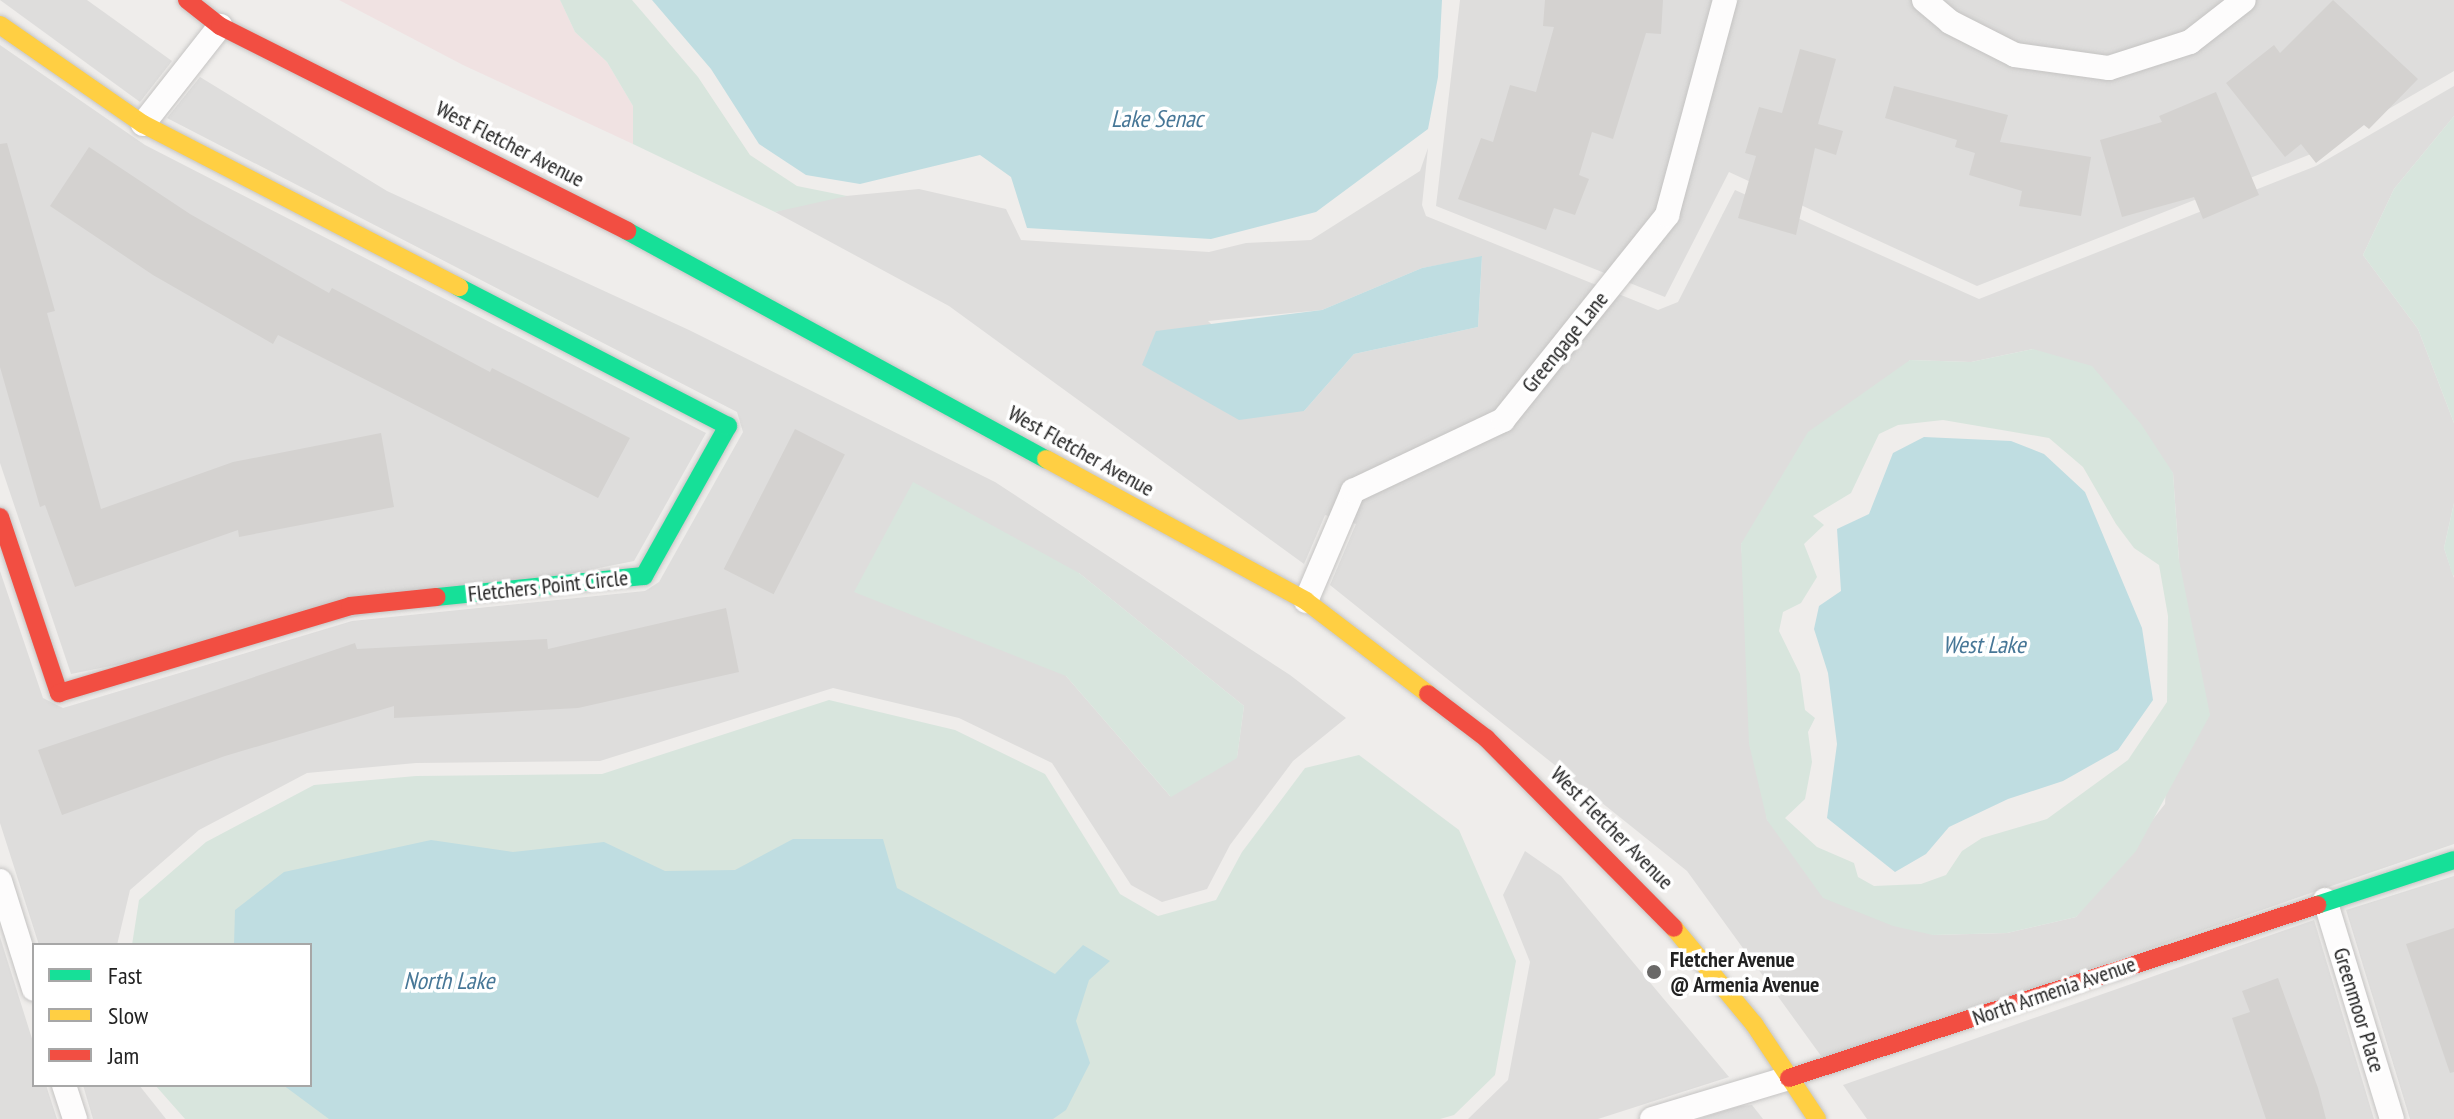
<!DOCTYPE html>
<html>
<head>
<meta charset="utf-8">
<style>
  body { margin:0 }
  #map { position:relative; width:2454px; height:1119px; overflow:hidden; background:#efedeb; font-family:"PT Sans Narrow",sans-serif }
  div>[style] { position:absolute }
  .residential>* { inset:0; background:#dedddc }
  .commercial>* { inset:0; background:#f0e2e2 }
  .wetland>* { inset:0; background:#d8e5dd }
  .water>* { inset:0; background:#bfdde1 }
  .building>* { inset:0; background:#d4d2d0; transform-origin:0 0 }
  .roads { filter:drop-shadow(0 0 2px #c5c4c3) drop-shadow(0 0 2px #c5c4c3) }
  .street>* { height:24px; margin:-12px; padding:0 12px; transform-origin:12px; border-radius:12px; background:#fdfcfc }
  .fast>* { height:18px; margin:-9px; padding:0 9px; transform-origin:9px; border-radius:9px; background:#16e098 }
  .slow>* { height:18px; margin:-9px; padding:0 9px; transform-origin:9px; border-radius:9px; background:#ffcf43 }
  .jam>* { height:18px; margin:-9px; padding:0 9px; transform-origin:9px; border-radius:9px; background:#f24e42 }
  .dots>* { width:22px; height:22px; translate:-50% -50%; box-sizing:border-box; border:4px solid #fff; border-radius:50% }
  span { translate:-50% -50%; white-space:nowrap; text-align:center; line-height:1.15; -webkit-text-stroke:7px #fff; paint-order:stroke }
  .street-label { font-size:22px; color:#222 }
  .poi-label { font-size:22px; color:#222; font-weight:700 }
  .left { translate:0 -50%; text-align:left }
  .water-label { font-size:24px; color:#477797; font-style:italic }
  .legend { position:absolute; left:32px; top:943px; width:280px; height:144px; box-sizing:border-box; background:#fff; border:2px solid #a7a7a7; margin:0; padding:10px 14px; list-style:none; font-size:24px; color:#222 }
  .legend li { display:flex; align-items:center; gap:16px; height:40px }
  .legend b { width:40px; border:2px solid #a7a7a7 }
</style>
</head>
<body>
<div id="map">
  <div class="residential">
    <div style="clip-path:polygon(0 0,87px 0,172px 61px,140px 102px)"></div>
    <div style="clip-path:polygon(1460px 0,2454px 0,2454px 71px,2311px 154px,1977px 286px,1729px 172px,1665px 297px,1436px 206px)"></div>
    <div style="clip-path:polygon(0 45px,145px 145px,706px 433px,634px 561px,71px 674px,0 463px)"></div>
    <div style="clip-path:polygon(evenodd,200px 77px,387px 191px,689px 330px,995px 482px,1290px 675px,1346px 718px,1293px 761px,1230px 845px,1207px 889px,1162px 902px,1131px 885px,1052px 763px,959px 718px,833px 688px,600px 761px,416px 763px,307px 773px,199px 830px,130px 890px,117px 945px,39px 945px,0 823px,0 571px,43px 698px,63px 708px,352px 621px,645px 591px,659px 582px,743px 432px,737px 412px,167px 118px,200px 77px,1079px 573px,1244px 706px,1237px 757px,1170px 796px,1066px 676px,1079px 573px)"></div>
    <div style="clip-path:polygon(evenodd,2454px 86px,2454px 116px,2394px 189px,2363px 255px,2418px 329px,2454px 423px,2454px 503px,2444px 548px,2454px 578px,2454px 844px,1824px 1060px,1687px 871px,1330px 585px,1356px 524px,1325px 515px,1304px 564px,949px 306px,775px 212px,825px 198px,919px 189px,1006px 209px,1021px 240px,1209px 252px,1246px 243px,1311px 240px,1420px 171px,1428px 148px,1422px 205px,1426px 216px,1658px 310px,1678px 302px,1735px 190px,1979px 299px,2316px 166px,2454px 86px,1482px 257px,1478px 327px,1354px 354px,1304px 411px,1208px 321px,1322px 310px,1422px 268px,1482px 257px,2454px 86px,2033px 349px,2173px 473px,2179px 560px,2165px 804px,2076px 917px,2007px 933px,1933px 935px,1767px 820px,1741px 544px,1910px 360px,1971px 362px,2033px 349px)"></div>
    <div style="clip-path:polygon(1525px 851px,1561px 876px,1729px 1077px,1598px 1119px,1468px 1119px,1508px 1080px,1530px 962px,1503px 895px)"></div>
    <div style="clip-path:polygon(2454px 876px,2454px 1119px,2410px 1119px,2346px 910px)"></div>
    <div style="clip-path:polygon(2314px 920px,2374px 1119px,1867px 1119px,1843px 1085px)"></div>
    <div style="clip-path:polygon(0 937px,34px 1045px,34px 1085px,46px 1085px,57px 1119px,0 1119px)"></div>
    <div style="clip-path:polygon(83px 1085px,139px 1085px,166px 1119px,93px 1119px)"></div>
    <div style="clip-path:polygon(1752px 1105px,1763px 1119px,1698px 1119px,1740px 1106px)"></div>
  </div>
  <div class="commercial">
    <div style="clip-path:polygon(339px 0,560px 0,575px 32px,607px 62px,633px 106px,633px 144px,463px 65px)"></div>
  </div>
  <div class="wetland">
    <div style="clip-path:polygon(560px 0,632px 0,698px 77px,750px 155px,797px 186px,847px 196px,775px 212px,633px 144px,633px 106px,607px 62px,575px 32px)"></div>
    <div style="clip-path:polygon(2454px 116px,2454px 423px,2418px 329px,2363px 255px,2394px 189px)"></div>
    <div style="clip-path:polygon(evenodd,2033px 349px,2092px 366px,2141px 424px,2173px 473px,2179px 560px,2210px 715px,2136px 851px,2076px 917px,2007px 933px,1933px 935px,1893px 926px,1823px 898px,1767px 820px,1749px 744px,1741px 544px,1808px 432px,1910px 360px,1971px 362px,2033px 349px,1943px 420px,2049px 438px,2083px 467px,2116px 524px,2134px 548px,2159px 565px,2168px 616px,2167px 702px,2128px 760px,2047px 819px,1982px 838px,1962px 851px,1946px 875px,1921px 884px,1874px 886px,1858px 877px,1854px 863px,1817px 847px,1785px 818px,1805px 799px,1812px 762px,1808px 732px,1815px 718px,1805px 710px,1800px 674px,1779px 631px,1783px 612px,1801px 603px,1817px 577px,1804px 544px,1824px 525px,1813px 516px,1851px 493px,1879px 434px,1898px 425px,1943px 420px)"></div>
    <div style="clip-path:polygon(913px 482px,1079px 573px,1244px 706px,1237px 758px,1171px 797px,1066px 676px,854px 592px)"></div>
    <div style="clip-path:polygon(2454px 503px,2454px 575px,2453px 576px,2444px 548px)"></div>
    <div style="clip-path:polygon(829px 700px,955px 730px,1045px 774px,1120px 894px,1158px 916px,1216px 900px,1242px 852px,1305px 768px,1359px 755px,1459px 830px,1516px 961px,1495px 1075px,1454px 1115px,1440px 1119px,185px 1119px,155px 1085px,310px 1085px,310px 945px,132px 945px,139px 900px,206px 842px,314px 785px,416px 776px,602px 774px)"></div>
  </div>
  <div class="water">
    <div style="clip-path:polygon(652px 0,1442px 0,1438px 77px,1428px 129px,1316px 212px,1211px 239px,1027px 228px,1011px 177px,980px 155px,860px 184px,806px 175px,759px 144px,711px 69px)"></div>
    <div style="clip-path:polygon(1482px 256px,1478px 327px,1354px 354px,1304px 411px,1239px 420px,1142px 365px,1156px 331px,1322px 310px,1422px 268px)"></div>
    <div style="clip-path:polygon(1924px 437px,2011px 441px,2044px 454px,2085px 492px,2142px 628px,2153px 700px,2118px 750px,2063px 781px,2008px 799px,1949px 827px,1926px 854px,1895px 872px,1827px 818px,1837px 744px,1828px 673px,1814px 629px,1819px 606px,1841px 591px,1837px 529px,1869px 514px,1893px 453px)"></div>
    <div style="clip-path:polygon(793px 839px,883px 839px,897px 888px,1055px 974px,1083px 945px,1110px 961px,1089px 980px,1076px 1021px,1090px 1063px,1066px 1110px,1053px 1119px,329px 1119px,283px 1085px,310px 1085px,310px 945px,234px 945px,235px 910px,284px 872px,431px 840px,513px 852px,604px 842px,665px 871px,735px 870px)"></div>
  </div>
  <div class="building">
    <div style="clip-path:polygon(1545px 0,1663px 0,1661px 34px,1646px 33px,1613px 139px,1592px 132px,1579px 175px,1589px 179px,1575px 215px,1554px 208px,1546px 230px,1458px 199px,1481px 138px,1493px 142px,1510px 85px,1536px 92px,1554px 27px,1543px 26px)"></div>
    <div style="clip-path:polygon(2333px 0,2418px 79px,2369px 129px,2364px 125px,2316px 163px,2301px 144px,2285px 157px,2226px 83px,2274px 45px,2280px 53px)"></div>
    <div style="clip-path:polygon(1800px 49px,1836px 59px,1818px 124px,1843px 131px,1836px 155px,1815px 148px,1796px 235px,1738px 218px,1756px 156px,1745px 153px,1759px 107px,1782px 113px)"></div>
    <div style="clip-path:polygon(1894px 86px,2008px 115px,2000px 142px,2091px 157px,2081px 216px,2019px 206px,2022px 191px,1969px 175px,1975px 153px,1955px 147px,1957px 140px,1885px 118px)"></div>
    <div style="clip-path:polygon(2216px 92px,2259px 195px,2203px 219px,2194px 197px,2122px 217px,2100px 140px,2162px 122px,2159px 116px)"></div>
    <div style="clip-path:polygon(7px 143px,55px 311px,47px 313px,101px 509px,233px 462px,381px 433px,394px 507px,239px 537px,238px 530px,75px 587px,45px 505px,40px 507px,0 367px,0 144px)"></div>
    <div style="clip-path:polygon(89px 147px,190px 214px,329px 293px,332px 288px,490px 372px,492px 368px,630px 438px,598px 498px,278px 335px,273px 344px,153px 275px,50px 206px)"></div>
    <div style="left:795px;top:429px;width:56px;height:157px;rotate:27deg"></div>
    <div style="clip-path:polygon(726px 608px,739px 672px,578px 708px,394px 718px,394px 706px,225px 756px,62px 815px,38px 750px,355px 643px,357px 649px,547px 639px,548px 649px)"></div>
    <div style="clip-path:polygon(2454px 928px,2454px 1072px,2450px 1073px,2406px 944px)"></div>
    <div style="clip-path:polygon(2278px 978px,2318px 1088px,2326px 1119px,2266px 1119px,2232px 1018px,2250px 1012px,2242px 991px)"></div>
  </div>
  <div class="roads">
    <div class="street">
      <div style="left:1924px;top:0;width:34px;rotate:40deg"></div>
      <div style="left:1950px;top:22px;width:73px;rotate:26.9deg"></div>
      <div style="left:2015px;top:55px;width:95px;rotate:7.9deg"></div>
      <div style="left:2109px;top:68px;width:85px;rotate:-17.8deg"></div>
      <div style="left:2190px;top:42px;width:68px;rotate:-37.9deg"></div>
      <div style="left:143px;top:124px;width:125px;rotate:-51.8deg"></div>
      <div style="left:1306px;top:601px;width:120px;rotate:-66.9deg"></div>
      <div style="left:1353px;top:491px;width:166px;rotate:-25.3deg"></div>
      <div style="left:1503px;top:420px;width:263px;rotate:-51.3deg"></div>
      <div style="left:1667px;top:215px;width:223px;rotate:-74.9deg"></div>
      <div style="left:0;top:881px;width:113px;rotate:72.5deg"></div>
      <div style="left:2325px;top:900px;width:229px;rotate:73deg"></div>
      <div style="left:64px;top:1085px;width:36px;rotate:72deg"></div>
      <div style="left:1652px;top:1119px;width:143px;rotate:-16.7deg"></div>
    </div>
    <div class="fast">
      <div style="left:627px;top:231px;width:477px;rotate:28.6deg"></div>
      <div style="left:437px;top:597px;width:208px;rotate:-5.8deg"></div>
      <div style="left:644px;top:576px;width:172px;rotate:-60.8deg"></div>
      <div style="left:728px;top:426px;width:303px;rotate:-152.7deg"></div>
      <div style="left:2317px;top:905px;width:144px;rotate:-18.2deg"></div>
    </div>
    <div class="slow">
      <div style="left:0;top:25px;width:174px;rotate:34.7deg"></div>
      <div style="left:143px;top:124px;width:356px;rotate:27.3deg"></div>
      <div style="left:1046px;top:459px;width:296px;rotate:28.6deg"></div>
      <div style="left:1306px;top:601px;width:153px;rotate:37.3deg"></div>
      <div style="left:1674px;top:928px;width:125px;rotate:50.2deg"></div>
      <div style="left:1754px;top:1024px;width:114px;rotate:56.4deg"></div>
    </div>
    <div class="jam">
      <div style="left:187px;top:0;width:42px;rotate:38.2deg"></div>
      <div style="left:220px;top:26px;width:456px;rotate:26.7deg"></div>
      <div style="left:0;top:517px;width:186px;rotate:71.5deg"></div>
      <div style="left:59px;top:693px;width:304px;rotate:-16.6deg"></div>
      <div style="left:350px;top:606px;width:87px;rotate:-5.9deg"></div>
      <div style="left:1428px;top:694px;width:73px;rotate:37.2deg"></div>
      <div style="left:1486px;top:738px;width:267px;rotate:45.3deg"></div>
      <div style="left:1789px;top:1078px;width:556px;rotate:-18.14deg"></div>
    </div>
  </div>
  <div class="dots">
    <div style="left:1654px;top:972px;background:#6a6968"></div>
  </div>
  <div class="street-label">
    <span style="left:510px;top:144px;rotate:27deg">West Fletcher Avenue</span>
    <span style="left:1565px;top:342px;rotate:-51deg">Greengage Lane</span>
    <span style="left:1081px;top:451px;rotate:29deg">West Fletcher Avenue</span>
    <span style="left:548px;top:586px;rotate:-6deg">Fletchers Point Circle</span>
    <span style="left:1612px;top:828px;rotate:45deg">West Fletcher Avenue</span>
    <span style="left:2054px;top:991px;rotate:-19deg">North Armenia Avenue</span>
    <span style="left:2359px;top:1010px;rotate:73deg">Greenmoor Place</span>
  </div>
  <div class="poi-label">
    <span class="left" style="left:1670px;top:972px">Fletcher Avenue<br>@ Armenia Avenue</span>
  </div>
  <div class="water-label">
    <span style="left:1157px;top:119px">Lake Senac</span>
    <span style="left:1984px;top:645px">West Lake</span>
    <span style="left:449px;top:981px">North Lake</span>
  </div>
  <ul class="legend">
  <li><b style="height:10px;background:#16e098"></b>Fast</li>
  <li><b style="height:10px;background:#ffcf43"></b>Slow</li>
  <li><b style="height:10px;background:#f24e42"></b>Jam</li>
  </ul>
</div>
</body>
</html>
